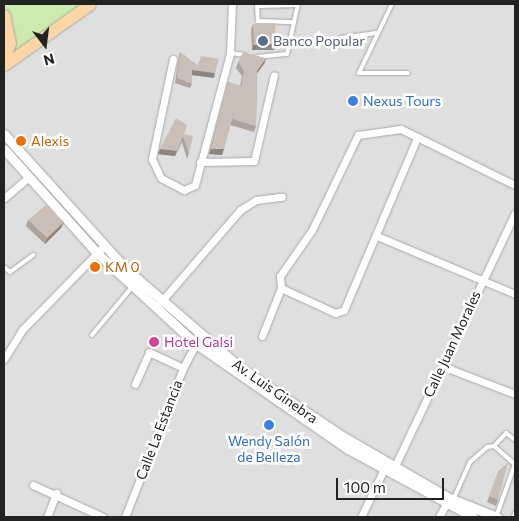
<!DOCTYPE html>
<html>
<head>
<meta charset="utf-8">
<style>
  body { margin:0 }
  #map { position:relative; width:519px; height:521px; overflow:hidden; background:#f2efe9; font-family:Commissioner,sans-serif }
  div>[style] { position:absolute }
  .residential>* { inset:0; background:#e0dfdf; transform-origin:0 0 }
  .grass>* { inset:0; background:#cdebb0 }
  .roads { filter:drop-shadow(0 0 1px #a9a9a9) drop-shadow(0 0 1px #a9a9a9) }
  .service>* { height:4px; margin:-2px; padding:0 2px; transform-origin:2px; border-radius:2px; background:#fff }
  .minor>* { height:7px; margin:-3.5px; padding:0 3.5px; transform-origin:3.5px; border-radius:3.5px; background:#fff }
  .tertiary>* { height:9px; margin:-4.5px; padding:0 4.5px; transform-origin:4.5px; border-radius:4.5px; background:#fff }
  .primary>* { height:11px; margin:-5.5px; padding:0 5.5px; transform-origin:5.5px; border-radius:5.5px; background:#fcd6a4 }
  .wall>* { inset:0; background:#aba49e }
  .shaded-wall>* { inset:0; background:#8b8681; transform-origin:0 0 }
  .building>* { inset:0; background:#c7bfb8; transform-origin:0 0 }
  .dots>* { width:14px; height:14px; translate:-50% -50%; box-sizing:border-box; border:2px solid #fff; border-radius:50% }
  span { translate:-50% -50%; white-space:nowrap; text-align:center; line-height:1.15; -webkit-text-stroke:5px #fff; paint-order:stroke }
  .service-label { font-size:14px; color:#4e5e75 }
  .left { translate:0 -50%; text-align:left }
  .shop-label { font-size:14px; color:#366cbe }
  .food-label { font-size:14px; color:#c56008 }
  .hotel-label { font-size:14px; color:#b23c85 }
  .street-label { font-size:14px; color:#222 }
  .frame { position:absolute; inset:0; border:5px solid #222; pointer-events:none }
  .north { position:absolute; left:20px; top:20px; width:50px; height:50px; -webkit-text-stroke:4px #fff; paint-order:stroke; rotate:165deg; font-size:14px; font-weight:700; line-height:20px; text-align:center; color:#222 }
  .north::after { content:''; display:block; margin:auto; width:18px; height:22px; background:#222; clip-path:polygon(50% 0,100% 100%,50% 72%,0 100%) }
  .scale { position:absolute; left:336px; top:478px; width:108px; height:22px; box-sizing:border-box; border:2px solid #222; border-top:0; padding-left:6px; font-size:15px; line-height:18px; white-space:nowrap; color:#222; -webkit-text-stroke:4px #fff; paint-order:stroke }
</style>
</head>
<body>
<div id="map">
  <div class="residential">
    <div style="left:4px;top:4px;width:511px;height:513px"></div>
  </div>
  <div class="grass">
    <div style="clip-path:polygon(4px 4px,81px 4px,12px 57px,16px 39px)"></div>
  </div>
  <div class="roads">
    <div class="service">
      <div style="left:257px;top:4px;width:17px;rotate:87deg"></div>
      <div style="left:258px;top:21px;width:36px;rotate:2deg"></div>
      <div style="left:392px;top:4px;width:76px;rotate:115.6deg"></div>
      <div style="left:359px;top:73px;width:49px"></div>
      <div style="left:258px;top:6px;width:40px;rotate:-1.4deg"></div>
      <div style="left:341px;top:38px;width:37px;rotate:-8deg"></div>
      <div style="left:230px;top:53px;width:15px;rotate:8deg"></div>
      <div style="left:257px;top:57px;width:30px;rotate:-6deg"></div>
      <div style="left:287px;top:54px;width:51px;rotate:-77.6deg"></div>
      <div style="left:4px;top:267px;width:8px;rotate:40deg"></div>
      <div style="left:10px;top:272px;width:29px;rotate:-36deg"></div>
      <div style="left:92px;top:335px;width:62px;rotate:-50.2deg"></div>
      <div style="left:494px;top:446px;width:18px;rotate:-47deg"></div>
      <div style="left:506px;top:433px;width:11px;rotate:38deg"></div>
      <div style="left:454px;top:498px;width:39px;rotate:-66deg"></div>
      <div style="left:470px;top:462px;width:23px;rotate:-41deg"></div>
      <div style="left:487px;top:447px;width:7px;rotate:-8deg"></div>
      <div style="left:494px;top:446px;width:28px;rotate:41deg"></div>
      <div style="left:496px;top:517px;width:56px;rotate:-70.3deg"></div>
      <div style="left:514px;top:517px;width:4px;rotate:-76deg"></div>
    </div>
    <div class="minor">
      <div style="left:173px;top:59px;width:102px;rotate:101.9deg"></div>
      <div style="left:152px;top:159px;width:21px;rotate:65deg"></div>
      <div style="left:161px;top:178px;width:26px;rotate:28deg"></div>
      <div style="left:184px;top:190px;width:12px;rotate:-24deg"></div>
      <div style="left:195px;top:185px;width:137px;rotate:-75.1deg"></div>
      <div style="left:230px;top:53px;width:49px;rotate:-87.7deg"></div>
      <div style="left:200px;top:162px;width:54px;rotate:-1.1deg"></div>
      <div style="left:254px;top:161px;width:88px;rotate:-76.9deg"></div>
      <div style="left:4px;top:198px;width:33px;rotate:-40deg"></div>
      <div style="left:377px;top:236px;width:150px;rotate:22.8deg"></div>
      <div style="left:281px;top:288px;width:12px;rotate:-95deg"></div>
      <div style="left:280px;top:276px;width:56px;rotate:-55.2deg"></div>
      <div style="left:312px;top:230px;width:106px;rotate:-64.2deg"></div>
      <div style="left:358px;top:135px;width:43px;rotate:-7.9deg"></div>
      <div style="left:401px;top:129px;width:127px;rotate:26.2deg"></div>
      <div style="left:159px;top:304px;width:124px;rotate:-49.2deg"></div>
      <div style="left:240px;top:210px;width:19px;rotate:-32deg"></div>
      <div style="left:256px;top:200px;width:26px;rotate:-7deg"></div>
      <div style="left:262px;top:336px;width:52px;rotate:-68.4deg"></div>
      <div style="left:281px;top:288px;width:60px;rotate:24.8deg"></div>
      <div style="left:335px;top:313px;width:9px;rotate:-18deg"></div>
      <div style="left:344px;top:310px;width:187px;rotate:-67deg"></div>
      <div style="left:4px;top:359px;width:34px;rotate:-58deg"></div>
      <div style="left:22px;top:330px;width:117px;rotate:-45.7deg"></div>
      <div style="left:442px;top:366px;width:78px;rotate:21deg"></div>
      <div style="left:135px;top:384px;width:35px;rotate:-66deg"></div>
      <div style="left:149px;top:352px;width:38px;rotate:25deg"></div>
      <div style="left:393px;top:470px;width:284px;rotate:-64.6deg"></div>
      <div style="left:33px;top:485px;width:77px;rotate:24.6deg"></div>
      <div style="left:47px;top:517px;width:26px;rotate:-69deg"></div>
      <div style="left:125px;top:517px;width:160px;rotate:-68.7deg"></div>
      <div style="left:183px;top:368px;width:36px;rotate:-62deg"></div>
      <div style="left:361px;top:517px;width:51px;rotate:-64.4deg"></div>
      <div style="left:439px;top:517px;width:19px;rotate:-62deg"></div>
    </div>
    <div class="tertiary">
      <div style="left:4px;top:134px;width:182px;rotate:47.9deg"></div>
      <div style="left:126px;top:269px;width:153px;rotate:40.8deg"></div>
      <div style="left:242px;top:369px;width:120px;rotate:33.8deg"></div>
      <div style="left:342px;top:436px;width:124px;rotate:30.1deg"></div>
      <div style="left:449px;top:498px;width:52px;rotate:21.6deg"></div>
      <div style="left:4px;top:149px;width:140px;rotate:48.2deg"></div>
      <div style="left:97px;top:253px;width:133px;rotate:42.6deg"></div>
      <div style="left:195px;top:343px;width:186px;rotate:34.7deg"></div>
      <div style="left:348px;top:449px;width:142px;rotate:28.5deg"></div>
    </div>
    <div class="primary">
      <div style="left:4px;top:15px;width:29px;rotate:78deg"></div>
      <div style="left:10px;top:43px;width:17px;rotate:111deg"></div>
      <div style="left:4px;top:65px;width:105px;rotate:-35.3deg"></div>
    </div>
  </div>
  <div class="wall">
    <div style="clip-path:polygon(253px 24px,274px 50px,252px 50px,251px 30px)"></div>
    <div style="clip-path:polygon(180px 52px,198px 66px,214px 78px,192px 75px,192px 84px,190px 88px,175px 83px,179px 57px)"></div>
    <div style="clip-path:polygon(266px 58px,264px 64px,257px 73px,256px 126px,254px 132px,230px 125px,222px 155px,209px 154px,228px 82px,240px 86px,242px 76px,236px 68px,238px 62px)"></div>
    <div style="clip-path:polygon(184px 134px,189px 153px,187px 159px,182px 142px,175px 156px,158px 154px)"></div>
    <div style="clip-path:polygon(28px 220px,64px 222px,61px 228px,45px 244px,26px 226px)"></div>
    <div style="clip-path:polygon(499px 470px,498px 500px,496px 506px,487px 502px)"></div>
  </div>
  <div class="shaded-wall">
    <div style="clip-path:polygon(254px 44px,276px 44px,274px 50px,252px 50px)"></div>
    <div style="clip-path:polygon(266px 58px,264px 64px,255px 76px,257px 71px)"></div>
    <div style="left:192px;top:70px;width:23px;height:5px;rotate:7deg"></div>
    <div style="clip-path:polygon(183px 137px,175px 156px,158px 154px,160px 149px)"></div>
    <div style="clip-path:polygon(211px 149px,224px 149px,222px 155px,209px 154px)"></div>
    <div style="clip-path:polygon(64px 222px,61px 228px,45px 244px,47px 238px)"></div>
  </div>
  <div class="building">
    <div style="left:275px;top:23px;width:21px;height:22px;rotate:87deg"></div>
    <div style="clip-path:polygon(180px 52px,198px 66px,201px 56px,219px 59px,215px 73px,192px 70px,192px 84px,177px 78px)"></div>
    <div style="clip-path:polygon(243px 52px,266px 58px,257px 71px,256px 126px,232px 119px,224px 149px,211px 149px,228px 82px,241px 86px,244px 71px,238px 62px)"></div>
    <div style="clip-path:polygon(176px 118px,187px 125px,184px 134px,193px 136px,189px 153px,183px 137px,177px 151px,160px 149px)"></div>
    <div style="clip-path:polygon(46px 205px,64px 222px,47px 238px,28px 220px)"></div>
    <div style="clip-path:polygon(508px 463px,498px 500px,489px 496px,499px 470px)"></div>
  </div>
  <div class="dots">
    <div style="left:263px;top:41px;background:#5c6f8a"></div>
    <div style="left:353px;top:101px;background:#3f7fe0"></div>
    <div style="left:21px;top:141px;background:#e8710a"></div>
    <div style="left:95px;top:267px;background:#e8710a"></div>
    <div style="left:154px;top:342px;background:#d1479c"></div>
    <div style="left:269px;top:425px;background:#3f7fe0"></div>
  </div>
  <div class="service-label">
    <span class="left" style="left:273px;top:41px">Banco Popular</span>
  </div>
  <div class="shop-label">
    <span class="left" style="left:363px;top:101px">Nexus Tours</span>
    <span style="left:269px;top:449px">Wendy Salón<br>de Belleza</span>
  </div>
  <div class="food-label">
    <span class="left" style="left:31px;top:141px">Alexis</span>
    <span class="left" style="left:105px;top:267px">KM 0</span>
  </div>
  <div class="hotel-label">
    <span class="left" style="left:164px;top:342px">Hotel Galsi</span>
  </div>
  <div class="street-label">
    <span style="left:452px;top:344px;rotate:-65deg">Calle Juan Morales</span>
    <span style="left:275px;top:391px;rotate:35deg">Av. Luis Ginebra</span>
    <span style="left:159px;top:430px;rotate:-69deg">Calle La Estancia</span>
  </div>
  <div class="frame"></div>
  <div class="north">N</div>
  <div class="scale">100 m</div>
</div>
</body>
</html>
